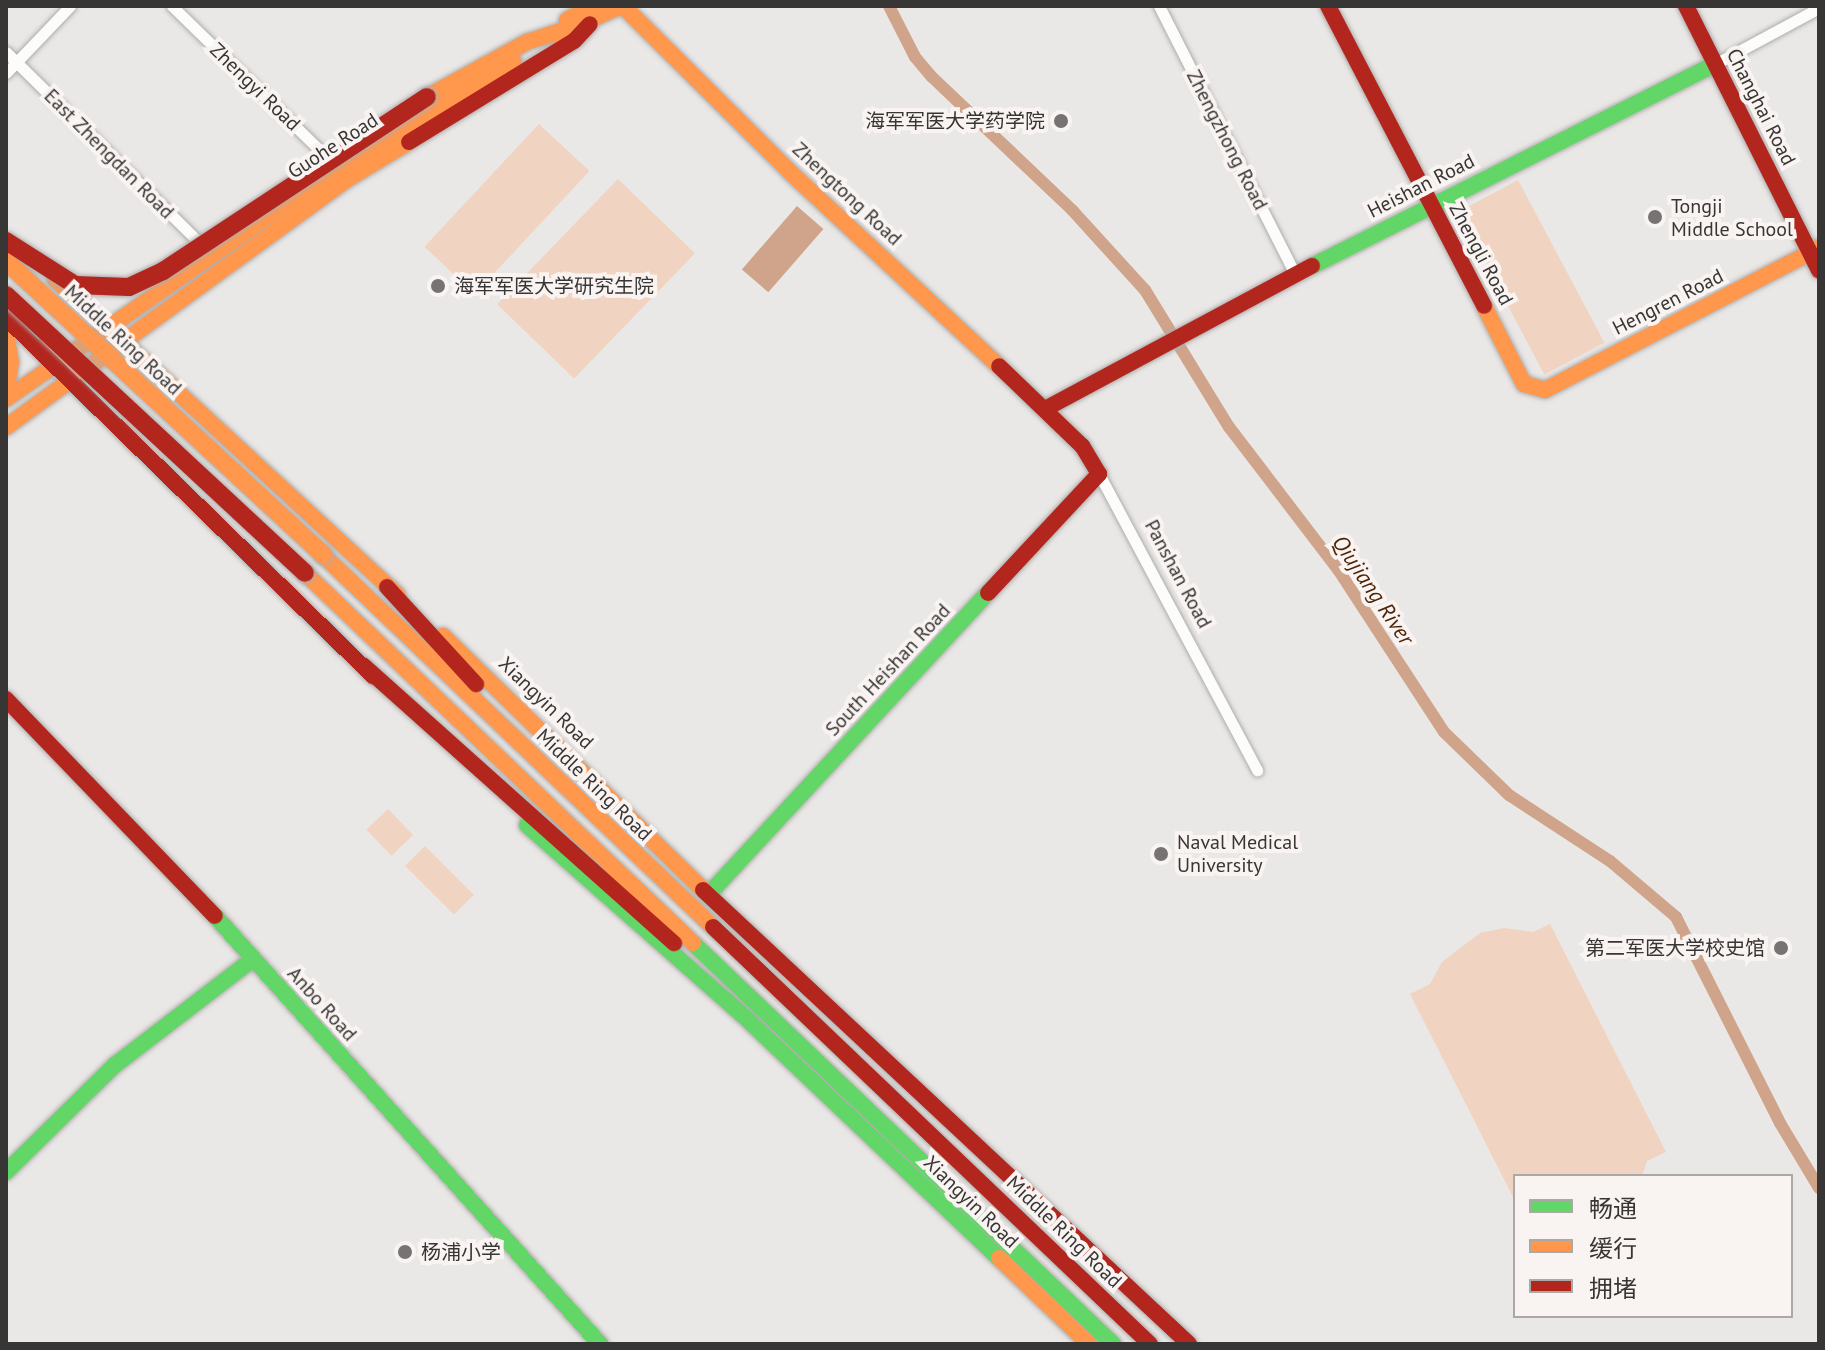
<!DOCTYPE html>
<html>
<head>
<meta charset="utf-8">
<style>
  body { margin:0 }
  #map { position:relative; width:1825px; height:1350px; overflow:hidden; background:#eae8e6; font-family:"PT Sans","Noto Sans SC",sans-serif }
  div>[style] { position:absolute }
  .green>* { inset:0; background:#f0d3c1; transform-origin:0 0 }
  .water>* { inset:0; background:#cfa48a; transform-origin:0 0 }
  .canal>* { height:12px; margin:-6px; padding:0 6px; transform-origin:6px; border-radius:6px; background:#cfa48a }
  .roads { filter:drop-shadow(0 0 2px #afadac) drop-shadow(0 0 2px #afadac) }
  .street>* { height:11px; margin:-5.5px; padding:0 5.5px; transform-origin:5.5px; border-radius:5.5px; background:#fcfcfb }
  .fast>* { height:16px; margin:-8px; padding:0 8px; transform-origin:8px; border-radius:8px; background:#63d668 }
  .slow>* { height:16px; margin:-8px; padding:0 8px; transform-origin:8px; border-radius:8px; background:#ff974d }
  .jam>* { height:16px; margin:-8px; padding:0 8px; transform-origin:8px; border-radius:8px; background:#b3261e }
  .bridges { filter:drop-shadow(0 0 2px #afadac) drop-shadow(0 0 2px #afadac) }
  .slow-bridge>* { height:18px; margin:-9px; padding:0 9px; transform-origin:9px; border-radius:9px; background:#ff974d }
  .jam-bridge>* { height:18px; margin:-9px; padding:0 9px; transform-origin:9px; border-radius:9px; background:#b3261e }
  .dots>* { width:22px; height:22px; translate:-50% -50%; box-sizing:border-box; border:4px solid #f9f4f2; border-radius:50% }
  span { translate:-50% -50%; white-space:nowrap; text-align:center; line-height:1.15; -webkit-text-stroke:8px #f9f4f2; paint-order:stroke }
  .street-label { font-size:20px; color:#383635 }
  .poi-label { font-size:20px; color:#383635 }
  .right { translate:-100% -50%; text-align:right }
  .left { translate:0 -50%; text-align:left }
  .water-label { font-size:22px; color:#4d2407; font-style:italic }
  .frame { position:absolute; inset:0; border:8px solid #383635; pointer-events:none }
  .legend { position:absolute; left:1513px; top:1174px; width:280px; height:144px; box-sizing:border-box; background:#f9f4f2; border:2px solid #aca8a6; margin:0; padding:10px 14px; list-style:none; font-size:24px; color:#383635 }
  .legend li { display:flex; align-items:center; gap:16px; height:40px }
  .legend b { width:40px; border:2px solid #aca8a6 }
</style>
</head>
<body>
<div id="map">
  <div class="green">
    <div style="left:539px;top:124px;width:69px;height:168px;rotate:43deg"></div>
    <div style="left:618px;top:179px;width:107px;height:174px;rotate:44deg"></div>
    <div style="left:1518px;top:180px;width:184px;height:68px;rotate:62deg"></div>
    <div style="left:388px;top:809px;width:36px;height:30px;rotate:46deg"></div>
    <div style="left:425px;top:846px;width:69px;height:28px;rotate:45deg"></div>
    <div style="clip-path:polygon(1550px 924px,1666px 1152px,1647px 1161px,1642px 1176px,1515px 1176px,1515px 1201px,1410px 994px,1430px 984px,1442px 962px,1480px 933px,1504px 928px,1533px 932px)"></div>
  </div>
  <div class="water">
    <div style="left:797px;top:206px;width:35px;height:84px;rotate:41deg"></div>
  </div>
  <div class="canal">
    <div style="left:889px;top:6px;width:57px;rotate:63deg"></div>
    <div style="left:915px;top:57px;width:26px;rotate:50deg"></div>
    <div style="left:932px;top:77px;width:195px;rotate:43.5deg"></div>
    <div style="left:1073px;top:211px;width:107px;rotate:47.7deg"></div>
    <div style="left:1145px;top:290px;width:161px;rotate:58.5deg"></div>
    <div style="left:1229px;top:427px;width:181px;rotate:52.6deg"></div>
    <div style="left:1339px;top:571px;width:192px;rotate:56.9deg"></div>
    <div style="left:1444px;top:732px;width:91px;rotate:44.1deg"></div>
    <div style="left:1509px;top:795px;width:121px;rotate:33.2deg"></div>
    <div style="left:1610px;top:861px;width:87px;rotate:40.3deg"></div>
    <div style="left:1676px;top:917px;width:231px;rotate:63.2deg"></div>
    <div style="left:1780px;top:1123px;width:76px;rotate:59deg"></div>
  </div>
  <div class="roads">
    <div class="street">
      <div style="left:172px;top:6px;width:223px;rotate:44.3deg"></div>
      <div style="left:1159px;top:6px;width:301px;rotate:63.1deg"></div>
      <div style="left:6px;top:52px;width:279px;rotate:44.6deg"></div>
      <div style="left:1715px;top:64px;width:118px;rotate:-28.3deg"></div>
      <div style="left:6px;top:73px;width:93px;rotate:-46.3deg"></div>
      <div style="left:1099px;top:474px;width:336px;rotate:61.9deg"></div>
    </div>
    <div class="fast">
      <div style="left:1312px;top:266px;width:451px;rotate:-26.6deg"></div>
      <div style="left:527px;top:825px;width:296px;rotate:41.4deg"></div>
      <div style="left:749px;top:1021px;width:344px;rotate:43.5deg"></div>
      <div style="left:708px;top:895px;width:412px;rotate:-47.2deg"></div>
      <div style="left:215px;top:916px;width:576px;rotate:48.03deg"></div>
      <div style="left:693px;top:943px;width:581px;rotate:43.67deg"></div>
      <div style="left:6px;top:1172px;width:153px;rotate:-44.5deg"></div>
      <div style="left:115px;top:1065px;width:174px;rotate:-37.5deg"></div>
    </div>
    <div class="slow">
      <div style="left:623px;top:6px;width:235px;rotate:44.8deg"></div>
      <div style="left:790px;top:172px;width:285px;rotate:42.9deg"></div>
      <div style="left:567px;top:20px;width:30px;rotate:-28deg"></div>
      <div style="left:557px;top:35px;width:70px;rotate:-24.4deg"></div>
      <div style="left:427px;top:97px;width:114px;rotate:-28.8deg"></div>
      <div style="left:527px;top:42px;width:42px;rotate:-18deg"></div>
      <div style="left:55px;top:279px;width:466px;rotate:42.7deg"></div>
      <div style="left:1484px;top:306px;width:88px;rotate:62.9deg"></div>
      <div style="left:1524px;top:384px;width:22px;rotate:16deg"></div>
      <div style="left:1545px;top:390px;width:309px;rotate:-27.4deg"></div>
      <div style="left:6px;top:334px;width:28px;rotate:80deg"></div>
      <div style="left:11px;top:362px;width:32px;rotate:99deg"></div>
      <div style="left:6px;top:399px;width:366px;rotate:-34.9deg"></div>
      <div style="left:306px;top:190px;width:244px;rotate:-31.9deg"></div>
      <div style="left:6px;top:427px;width:420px;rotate:-36deg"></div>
      <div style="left:346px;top:180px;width:74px;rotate:-31.1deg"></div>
      <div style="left:323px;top:555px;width:539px;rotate:43.65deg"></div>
      <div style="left:305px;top:573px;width:536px;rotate:43.64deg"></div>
      <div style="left:443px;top:636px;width:363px;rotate:44.3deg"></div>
      <div style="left:999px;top:1258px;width:124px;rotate:43.7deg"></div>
    </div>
    <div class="jam">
      <div style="left:1328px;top:6px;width:338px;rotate:62.5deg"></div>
      <div style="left:1686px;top:6px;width:296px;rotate:63.3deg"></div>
      <div style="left:409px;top:142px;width:193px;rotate:-31.5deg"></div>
      <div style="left:574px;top:41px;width:23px;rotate:-47deg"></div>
      <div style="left:6px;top:318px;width:513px;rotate:44.29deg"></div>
      <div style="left:1045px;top:409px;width:303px;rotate:-28.2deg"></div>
      <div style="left:387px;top:587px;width:132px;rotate:47.5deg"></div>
      <div style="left:988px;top:593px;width:163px;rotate:-47deg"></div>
      <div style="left:1099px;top:474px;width:33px;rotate:-121deg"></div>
      <div style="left:1082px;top:446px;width:115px;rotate:-136.1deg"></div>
      <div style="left:364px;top:666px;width:416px;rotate:41.8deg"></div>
      <div style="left:6px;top:699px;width:301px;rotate:46.1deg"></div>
      <div style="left:703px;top:890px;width:665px;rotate:43.05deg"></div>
      <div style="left:713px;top:927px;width:604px;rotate:43.66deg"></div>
    </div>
  </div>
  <div class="bridges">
    <div class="slow-bridge">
      <div style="left:6px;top:261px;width:432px;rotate:42.8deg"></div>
    </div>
    <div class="jam-bridge">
      <div style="left:6px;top:241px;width:82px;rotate:32.5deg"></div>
      <div style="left:75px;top:285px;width:54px;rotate:2.1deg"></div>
      <div style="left:129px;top:287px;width:38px;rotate:-25deg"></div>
      <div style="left:163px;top:271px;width:316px;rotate:-33.4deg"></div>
      <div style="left:6px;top:295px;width:408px;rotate:42.9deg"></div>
    </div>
  </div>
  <div class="dots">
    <div style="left:1061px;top:121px;background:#767473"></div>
    <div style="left:1655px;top:217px;background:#767473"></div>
    <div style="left:438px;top:286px;background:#767473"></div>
    <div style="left:1161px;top:854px;background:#767473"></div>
    <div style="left:1781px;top:948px;background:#767473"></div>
    <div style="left:405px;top:1252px;background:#767473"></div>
  </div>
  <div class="street-label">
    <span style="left:255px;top:87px;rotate:44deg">Zhengyi Road</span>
    <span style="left:1761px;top:107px;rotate:63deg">Changhai Road</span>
    <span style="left:1227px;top:140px;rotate:63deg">Zhengzhong Road</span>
    <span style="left:333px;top:146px;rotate:-33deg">Guohe Road</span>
    <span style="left:109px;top:154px;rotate:45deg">East Zhengdan Road</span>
    <span style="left:1421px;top:186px;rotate:-27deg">Heishan Road</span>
    <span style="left:847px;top:194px;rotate:43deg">Zhengtong Road</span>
    <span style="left:1481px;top:254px;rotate:62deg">Zhengli Road</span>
    <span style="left:1668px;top:302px;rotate:-27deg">Hengren Road</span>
    <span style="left:123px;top:340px;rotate:43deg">Middle Ring Road</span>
    <span style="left:1178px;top:574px;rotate:62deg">Panshan Road</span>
    <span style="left:888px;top:670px;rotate:-47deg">South Heishan Road</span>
    <span style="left:546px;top:703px;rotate:44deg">Xiangyin Road</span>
    <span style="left:594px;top:785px;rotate:44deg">Middle Ring Road</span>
    <span style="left:322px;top:1004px;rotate:48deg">Anbo Road</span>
    <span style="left:971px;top:1202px;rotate:44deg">Xiangyin Road</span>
    <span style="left:1064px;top:1232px;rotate:44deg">Middle Ring Road</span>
  </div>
  <div class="poi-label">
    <span class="right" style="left:1045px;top:121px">海军军医大学药学院</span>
    <span class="left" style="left:1671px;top:218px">Tongji<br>Middle School</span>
    <span class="left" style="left:454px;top:286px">海军军医大学研究生院</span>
    <span class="left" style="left:1177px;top:854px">Naval Medical<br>University</span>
    <span class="right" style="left:1765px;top:948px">第二军医大学校史馆</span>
    <span class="left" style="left:421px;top:1252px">杨浦小学</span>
  </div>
  <div class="water-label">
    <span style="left:1373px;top:590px;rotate:56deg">Qiujiang River</span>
  </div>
  <div class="frame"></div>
  <ul class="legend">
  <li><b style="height:10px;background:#63d668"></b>畅通</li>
  <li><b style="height:10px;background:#ff974d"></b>缓行</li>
  <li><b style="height:10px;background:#b3261e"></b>拥堵</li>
  </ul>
</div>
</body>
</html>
